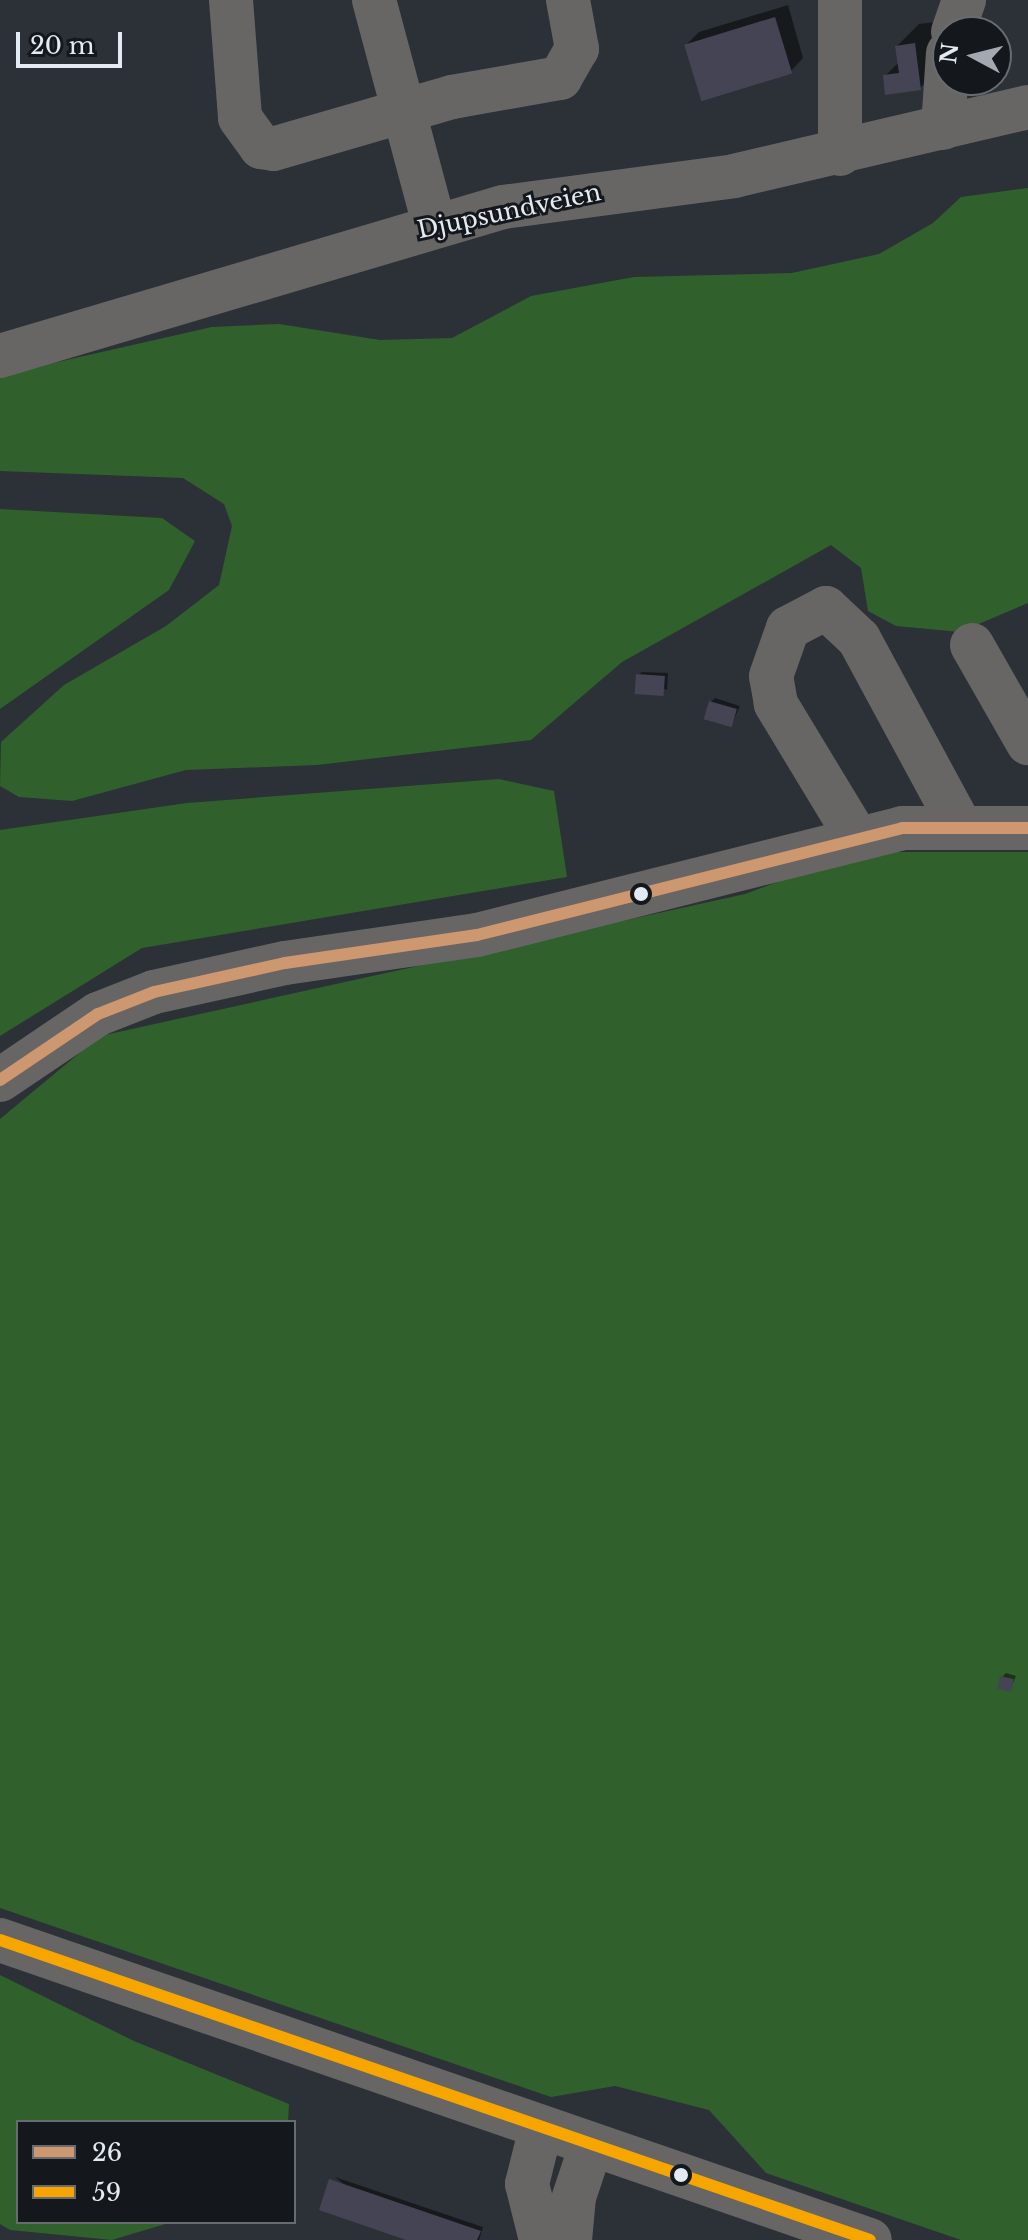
<!DOCTYPE html>
<html>
<head>
<meta charset="utf-8">
<style>
  body { margin:0 }
  #map { position:relative; width:1028px; height:2240px; overflow:hidden; background:#2c3137; font-family:"Libre Baskerville",serif }
  div>[style] { position:absolute }
  .forest>* { inset:0; background:#30602b }
  .shadow>* { inset:0; background:#0007 }
  .building>* { inset:0; background:#454454; transform-origin:0 0 }
  .minor>* { height:44px; margin:-22px; padding:0 22px; transform-origin:22px; border-radius:22px; background:#676665 }
  .bus-1>* { height:12px; margin:-6px; padding:0 6px; transform-origin:6px; border-radius:6px; background:#cd976f }
  .bus-2>* { height:12px; margin:-6px; padding:0 6px; transform-origin:6px; border-radius:6px; background:#f7a600 }
  .dots>* { width:22px; height:22px; translate:-50% -50%; box-sizing:border-box; border:4px solid #14181d; border-radius:50% }
  span { translate:-50% -50%; white-space:nowrap; text-align:center; line-height:1.15; -webkit-text-stroke:6px #14181d; paint-order:stroke }
  .street-label { font-size:24px; color:#e4eaf2 }
  .legend { position:absolute; left:16px; top:2120px; width:280px; height:104px; box-sizing:border-box; background:#14181d; border:2px solid #676c72; margin:0; padding:10px 14px; list-style:none; font-size:24px; color:#e4eaf2 }
  .legend li { display:flex; align-items:center; gap:16px; height:40px }
  .legend b { width:40px; border:2px solid #676c72 }
  .north { position:absolute; left:932px; top:16px; width:80px; height:80px; box-sizing:border-box; background:#14181d; border:2px solid #676c72; border-radius:50%; rotate:277deg; font-size:22px; font-weight:700; line-height:32px; text-align:center; color:#e4eaf2 }
  .north::after { content:''; display:block; margin:auto; width:28px; height:36px; background:#a4a9b1; clip-path:polygon(50% 0,100% 100%,50% 72%,0 100%) }
  .scale { position:absolute; left:16px; top:32px; width:106px; height:36px; box-sizing:border-box; border:4px solid #e4eaf2; border-top:0; padding-left:10px; font-size:24px; line-height:28px; white-space:nowrap; color:#e4eaf2; -webkit-text-stroke:6px #14181d; paint-order:stroke }
</style>
</head>
<body>
<div id="map">
  <div class="forest">
    <div style="clip-path:polygon(1028px 188px,1028px 603px,960px 632px,896px 626px,868px 611px,861px 568px,831px 545px,622px 662px,531px 740px,317px 765px,186px 770px,72px 801px,19px 797px,0 786px,1px 742px,64px 685px,166px 626px,219px 585px,232px 526px,224px 504px,183px 478px,0 471px,0 375px,212px 327px,279px 324px,380px 340px,452px 338px,531px 296px,634px 277px,792px 273px,879px 254px,933px 223px,961px 197px)"></div>
    <div style="clip-path:polygon(0 509px,162px 518px,195px 541px,169px 590px,0 709px)"></div>
    <div style="clip-path:polygon(499px 779px,554px 791px,567px 877px,142px 948px,0 1036px,0 830px,187px 803px)"></div>
    <div style="clip-path:polygon(857px 852px,1028px 852px,1028px 2240px,961px 2240px,766px 2173px,709px 2110px,615px 2086px,551px 2097px,0 1908px,0 1119px,100px 1036px,745px 894px)"></div>
    <div style="clip-path:polygon(0 1975px,134px 2041px,289px 2104px,288px 2122px,18px 2122px,18px 2222px,172px 2222px,112px 2240px,10px 2230px,0 2224px)"></div>
  </div>
  <div class="shadow">
    <div style="clip-path:polygon(788px 5px,803px 58px,791px 71px,686px 45px,699px 32px)"></div>
    <div style="clip-path:polygon(936px 22px,942px 66px,920px 88px,885px 76px,899px 62px,897px 46px,919px 24px)"></div>
    <div style="clip-path:polygon(642px 672px,668px 673px,667px 690px,638px 675px)"></div>
    <div style="clip-path:polygon(715px 698px,740px 706px,731px 726px,711px 702px)"></div>
    <div style="clip-path:polygon(1006px 1673px,1016px 1676px,1010px 1690px,1002px 1677px)"></div>
    <div style="clip-path:polygon(335px 2177px,483px 2227px,479px 2240px,412px 2240px)"></div>
  </div>
  <div class="building">
    <div style="left:775px;top:17px;width:59px;height:95px;rotate:73deg"></div>
    <div style="clip-path:polygon(915px 43px,921px 90px,885px 95px,883px 75px,899px 73px,895px 46px)"></div>
    <div style="left:636px;top:674px;width:29px;height:20px;rotate:4deg"></div>
    <div style="left:709px;top:701px;width:29px;height:19px;rotate:16deg"></div>
    <div style="left:1000px;top:1676px;width:14px;height:13px;rotate:12deg"></div>
    <div style="clip-path:polygon(329px 2179px,481px 2231px,477px 2240px,406px 2240px,319px 2210px)"></div>
  </div>
  <div class="minor">
    <div style="left:231px;top:0;width:118px;rotate:85.6deg"></div>
    <div style="left:240px;top:118px;width:36px;rotate:54deg"></div>
    <div style="left:261px;top:147px;width:12px;rotate:9deg"></div>
    <div style="left:273px;top:149px;width:186px;rotate:-16.2deg"></div>
    <div style="left:452px;top:97px;width:110px;rotate:-10deg"></div>
    <div style="left:560px;top:78px;width:34px;rotate:-60deg"></div>
    <div style="left:577px;top:49px;width:50px;rotate:-100.4deg"></div>
    <div style="left:374px;top:0;width:232px;rotate:75deg"></div>
    <div style="left:840px;top:0;width:154px;rotate:90deg"></div>
    <div style="left:953px;top:32px;width:34px;rotate:-71deg"></div>
    <div style="left:943px;top:128px;width:75px;rotate:-86.2deg"></div>
    <div style="left:0;top:356px;width:525px;rotate:-16.5deg"></div>
    <div style="left:503px;top:207px;width:233px;rotate:-7.6deg"></div>
    <div style="left:734px;top:176px;width:302px;rotate:-13.2deg"></div>
    <div style="left:972px;top:645px;width:113px;rotate:60.3deg"></div>
    <div style="left:857px;top:838px;width:157px;rotate:-121.2deg"></div>
    <div style="left:776px;top:704px;width:28px;rotate:-100deg"></div>
    <div style="left:771px;top:676px;width:51px;rotate:-70.5deg"></div>
    <div style="left:788px;top:628px;width:43px;rotate:-27.8deg"></div>
    <div style="left:826px;top:608px;width:45px;rotate:43.2deg"></div>
    <div style="left:859px;top:639px;width:210px;rotate:61.6deg"></div>
    <div style="left:0;top:1080px;width:118px;rotate:-34deg"></div>
    <div style="left:98px;top:1014px;width:60px;rotate:-21.4deg"></div>
    <div style="left:154px;top:992px;width:134px;rotate:-12.5deg"></div>
    <div style="left:285px;top:963px;width:194px;rotate:-8.3deg"></div>
    <div style="left:477px;top:935px;width:438px;rotate:-14.1deg"></div>
    <div style="left:902px;top:828px;width:126px"></div>
    <div style="left:0;top:1940px;width:920px;rotate:19.03deg"></div>
    <div style="left:541px;top:2240px;width:58px;rotate:-104deg"></div>
    <div style="left:527px;top:2184px;width:58px;rotate:-76deg"></div>
    <div style="left:570px;top:2240px;width:43px;rotate:-84.7deg"></div>
    <div style="left:574px;top:2197px;width:54px;rotate:-71.6deg"></div>
  </div>
  <div class="bus-1">
    <div style="left:0;top:1080px;width:118px;rotate:-34deg"></div>
    <div style="left:98px;top:1014px;width:60px;rotate:-21.4deg"></div>
    <div style="left:154px;top:992px;width:134px;rotate:-12.5deg"></div>
    <div style="left:285px;top:963px;width:194px;rotate:-8.3deg"></div>
    <div style="left:477px;top:935px;width:438px;rotate:-14.1deg"></div>
    <div style="left:902px;top:828px;width:126px"></div>
  </div>
  <div class="bus-2">
    <div style="left:0;top:1940px;width:920px;rotate:19.03deg"></div>
  </div>
  <div class="dots">
    <div style="left:641px;top:894px;background:#e4eaf2"></div>
    <div style="left:681px;top:2175px;background:#e4eaf2"></div>
  </div>
  <div class="street-label">
    <span style="left:509px;top:211px;rotate:-12deg">Djupsundveien</span>
  </div>
  <ul class="legend">
  <li><b style="height:10px;background:#cd976f"></b>26</li>
  <li><b style="height:10px;background:#f7a600"></b>59</li>
  </ul>
  <div class="north">N</div>
  <div class="scale">20 m</div>
</div>
</body>
</html>
